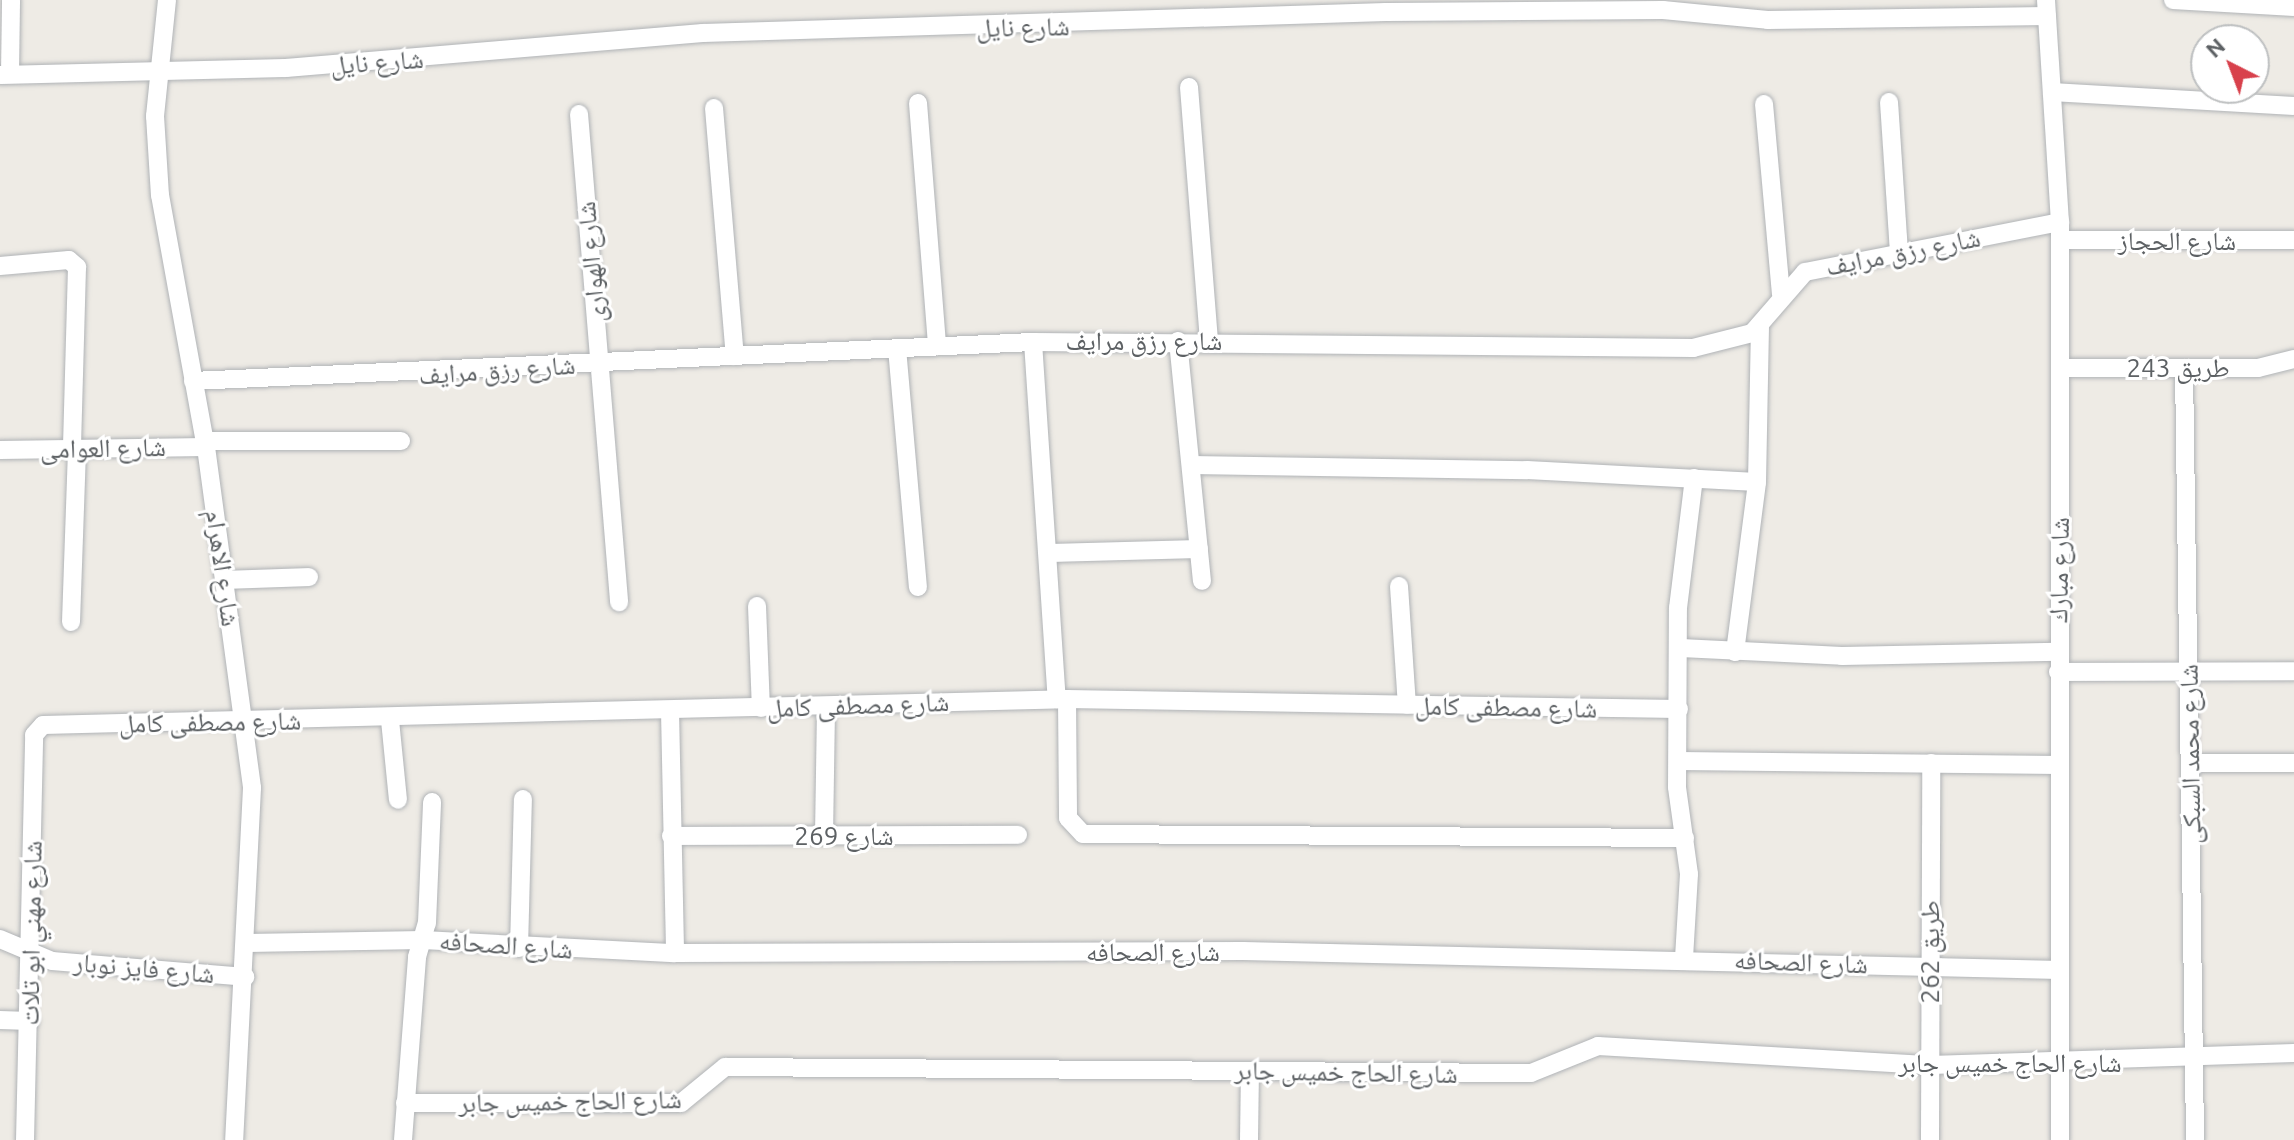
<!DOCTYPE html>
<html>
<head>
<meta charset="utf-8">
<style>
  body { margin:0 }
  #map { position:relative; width:2294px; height:1140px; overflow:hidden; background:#eeebe5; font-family:Ubuntu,"Noto Naskh Arabic",sans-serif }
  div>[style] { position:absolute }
  .roads { filter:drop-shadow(0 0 2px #b0b3b6) drop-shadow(0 0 2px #b0b3b6) }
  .minor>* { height:18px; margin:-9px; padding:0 9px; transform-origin:9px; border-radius:9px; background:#fff }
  span { translate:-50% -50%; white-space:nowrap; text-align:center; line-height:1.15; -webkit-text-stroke:6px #fff; paint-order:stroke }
  .street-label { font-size:26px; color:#5d6164 }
  .north { position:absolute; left:2190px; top:24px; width:80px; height:80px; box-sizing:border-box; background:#fff; border:2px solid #bec0c1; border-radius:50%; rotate:318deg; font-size:22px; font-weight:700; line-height:32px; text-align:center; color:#5d6164 }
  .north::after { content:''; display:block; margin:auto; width:28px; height:36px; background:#d8414c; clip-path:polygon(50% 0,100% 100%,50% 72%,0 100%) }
</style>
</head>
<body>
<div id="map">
  <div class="roads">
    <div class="minor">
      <div style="left:167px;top:0;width:117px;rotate:95.9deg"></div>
      <div style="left:155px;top:116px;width:79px;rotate:86.4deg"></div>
      <div style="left:160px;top:195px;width:256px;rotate:79.7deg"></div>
      <div style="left:206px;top:447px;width:344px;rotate:82.3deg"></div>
      <div style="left:252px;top:788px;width:352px;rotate:92.9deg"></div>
      <div style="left:2046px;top:0;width:222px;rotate:86.4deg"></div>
      <div style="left:2060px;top:222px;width:918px;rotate:90deg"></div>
      <div style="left:2173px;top:0;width:121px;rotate:3.3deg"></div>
      <div style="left:10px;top:74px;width:74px;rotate:-89.2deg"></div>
      <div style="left:0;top:75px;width:286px;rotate:-1.4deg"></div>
      <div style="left:286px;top:68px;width:418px;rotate:-4.8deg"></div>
      <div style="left:703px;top:33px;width:683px;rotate:-1.76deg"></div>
      <div style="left:1386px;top:12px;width:277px;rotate:-0.4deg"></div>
      <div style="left:1663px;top:10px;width:105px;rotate:5.4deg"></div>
      <div style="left:1768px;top:20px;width:279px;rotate:-0.8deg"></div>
      <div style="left:1189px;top:87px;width:255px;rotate:85.5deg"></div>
      <div style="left:2052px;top:92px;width:242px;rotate:3.3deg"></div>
      <div style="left:1889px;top:102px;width:149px;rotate:86.2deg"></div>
      <div style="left:918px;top:103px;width:244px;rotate:85.5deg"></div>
      <div style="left:1764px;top:104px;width:191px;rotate:84.9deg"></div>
      <div style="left:714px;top:108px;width:249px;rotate:85.2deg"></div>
      <div style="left:579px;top:114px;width:490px;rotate:85.3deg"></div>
      <div style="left:2060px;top:240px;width:234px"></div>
      <div style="left:0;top:266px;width:69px;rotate:-5deg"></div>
      <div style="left:69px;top:260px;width:11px;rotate:41deg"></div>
      <div style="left:77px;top:267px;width:182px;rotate:91.6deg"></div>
      <div style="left:1178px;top:341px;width:241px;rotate:84.3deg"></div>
      <div style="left:1033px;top:342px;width:358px;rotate:86.2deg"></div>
      <div style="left:897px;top:348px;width:240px;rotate:85deg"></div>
      <div style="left:2061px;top:368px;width:197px"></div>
      <div style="left:2258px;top:368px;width:37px;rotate:-14deg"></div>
      <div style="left:2184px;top:368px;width:772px;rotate:89.18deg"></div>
      <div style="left:193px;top:381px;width:841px;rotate:-2.66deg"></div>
      <div style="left:1033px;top:342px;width:660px;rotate:0.52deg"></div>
      <div style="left:1693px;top:348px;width:61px;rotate:-14.3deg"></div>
      <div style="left:1752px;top:333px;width:81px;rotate:-49deg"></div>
      <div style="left:1805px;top:272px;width:260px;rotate:-11.1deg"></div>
      <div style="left:204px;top:441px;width:197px"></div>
      <div style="left:0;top:450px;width:206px;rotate:-0.8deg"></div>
      <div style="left:1191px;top:465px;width:336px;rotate:0.9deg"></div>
      <div style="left:1527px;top:470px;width:230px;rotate:3deg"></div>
      <div style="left:1050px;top:553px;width:149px;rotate:-1.5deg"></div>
      <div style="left:225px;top:580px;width:84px;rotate:-2deg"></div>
      <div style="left:1399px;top:586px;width:119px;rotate:86.2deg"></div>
      <div style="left:757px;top:606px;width:102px;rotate:87.8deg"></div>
      <div style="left:71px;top:622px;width:173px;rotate:-88deg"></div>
      <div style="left:1681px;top:648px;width:161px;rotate:2.8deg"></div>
      <div style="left:1842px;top:656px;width:216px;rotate:-1.1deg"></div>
      <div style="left:1735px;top:652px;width:171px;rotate:-82.6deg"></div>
      <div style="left:1757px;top:482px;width:157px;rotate:-88.9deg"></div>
      <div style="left:2058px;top:672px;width:236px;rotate:-0.2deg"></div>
      <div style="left:1067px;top:699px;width:119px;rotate:89.5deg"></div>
      <div style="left:1068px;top:818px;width:22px;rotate:47deg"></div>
      <div style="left:1083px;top:834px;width:602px;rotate:0.38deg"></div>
      <div style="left:670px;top:711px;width:242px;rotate:88.8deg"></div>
      <div style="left:390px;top:720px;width:80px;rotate:84.3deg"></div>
      <div style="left:1678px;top:761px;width:381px;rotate:0.6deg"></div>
      <div style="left:2190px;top:763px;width:104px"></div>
      <div style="left:671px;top:836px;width:347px;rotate:-0.2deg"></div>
      <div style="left:824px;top:836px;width:130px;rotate:-89.1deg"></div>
      <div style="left:0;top:939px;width:56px;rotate:22.9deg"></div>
      <div style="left:52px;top:961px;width:194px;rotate:4.7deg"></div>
      <div style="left:247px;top:943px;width:176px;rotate:-1deg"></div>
      <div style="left:423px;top:940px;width:252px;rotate:3deg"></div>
      <div style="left:675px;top:953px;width:568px;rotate:-0.2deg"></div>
      <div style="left:1243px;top:951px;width:817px;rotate:1.33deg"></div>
      <div style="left:519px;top:948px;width:149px;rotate:-88.5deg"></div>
      <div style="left:1684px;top:958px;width:84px;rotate:-86.6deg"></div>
      <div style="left:1689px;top:874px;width:88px;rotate:-97.9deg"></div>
      <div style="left:1677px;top:787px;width:179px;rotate:-89.7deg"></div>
      <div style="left:1678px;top:608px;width:131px;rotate:-83deg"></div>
      <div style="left:0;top:1020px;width:30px;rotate:2deg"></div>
      <div style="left:405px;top:1103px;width:276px"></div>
      <div style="left:681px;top:1103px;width:57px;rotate:-39.3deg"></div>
      <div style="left:725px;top:1067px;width:806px;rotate:0.43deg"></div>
      <div style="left:1531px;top:1073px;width:72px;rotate:-21.9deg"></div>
      <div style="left:1598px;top:1046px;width:333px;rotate:3.3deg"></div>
      <div style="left:1930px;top:1065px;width:364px;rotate:-1.9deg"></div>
      <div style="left:25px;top:1140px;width:405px;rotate:-88.7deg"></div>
      <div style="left:34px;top:735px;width:13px;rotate:-48deg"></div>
      <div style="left:43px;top:725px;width:1024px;rotate:-1.45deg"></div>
      <div style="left:1067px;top:699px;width:612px;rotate:0.94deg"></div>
      <div style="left:403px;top:1140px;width:184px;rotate:-85.6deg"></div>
      <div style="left:417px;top:957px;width:35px;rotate:-74deg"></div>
      <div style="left:427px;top:923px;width:121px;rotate:-87.6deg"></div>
      <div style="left:1249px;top:1140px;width:69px;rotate:-89.2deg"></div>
      <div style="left:1930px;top:1140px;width:377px;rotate:-89.8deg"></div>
    </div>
  </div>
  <div class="street-label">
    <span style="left:1023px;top:27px;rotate:-1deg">شارع نايل</span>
    <span style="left:377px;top:62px;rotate:-4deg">شارع نايل</span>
    <span style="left:2177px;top:241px">شارع الحجاز</span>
    <span style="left:1903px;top:252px;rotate:-11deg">شارع رزق مرايف</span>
    <span style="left:591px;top:262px;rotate:-95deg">شارع الهوارى</span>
    <span style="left:1144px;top:341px">شارع رزق مرايف</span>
    <span style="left:2178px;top:368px">طريق 243</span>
    <span style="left:497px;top:370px;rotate:-4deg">شارع رزق مرايف</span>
    <span style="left:103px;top:448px;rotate:-1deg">شارع العوامى</span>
    <span style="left:223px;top:568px;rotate:82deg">شارع الاهرام</span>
    <span style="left:2059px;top:570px;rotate:-89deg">شارع مبارك</span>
    <span style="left:858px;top:705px;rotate:-2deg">شارع مصطفى كامل</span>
    <span style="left:1506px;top:707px;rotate:1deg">شارع مصطفى كامل</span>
    <span style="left:210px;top:722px;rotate:-1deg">شارع مصطفى كامل</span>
    <span style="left:2190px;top:754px;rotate:-91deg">شارع محمد السبكى</span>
    <span style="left:844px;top:836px">شارع 269</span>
    <span style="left:31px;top:933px;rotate:-89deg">شارع مهني ابو تلات</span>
    <span style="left:506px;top:945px;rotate:4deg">شارع الصحافه</span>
    <span style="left:1153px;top:952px">شارع الصحافه</span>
    <span style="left:1930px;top:952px;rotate:-90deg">طريق 262</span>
    <span style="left:1801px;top:962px;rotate:2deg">شارع الصحافه</span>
    <span style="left:144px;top:968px;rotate:5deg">شارع فايز نوبار</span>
    <span style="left:2010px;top:1063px">شارع الحاج خميس جابر</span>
    <span style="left:1346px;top:1072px;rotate:1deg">شارع الحاج خميس جابر</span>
    <span style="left:570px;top:1101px;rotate:-1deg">شارع الحاج خميس جابر</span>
  </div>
  <div class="north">N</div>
</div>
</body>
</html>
